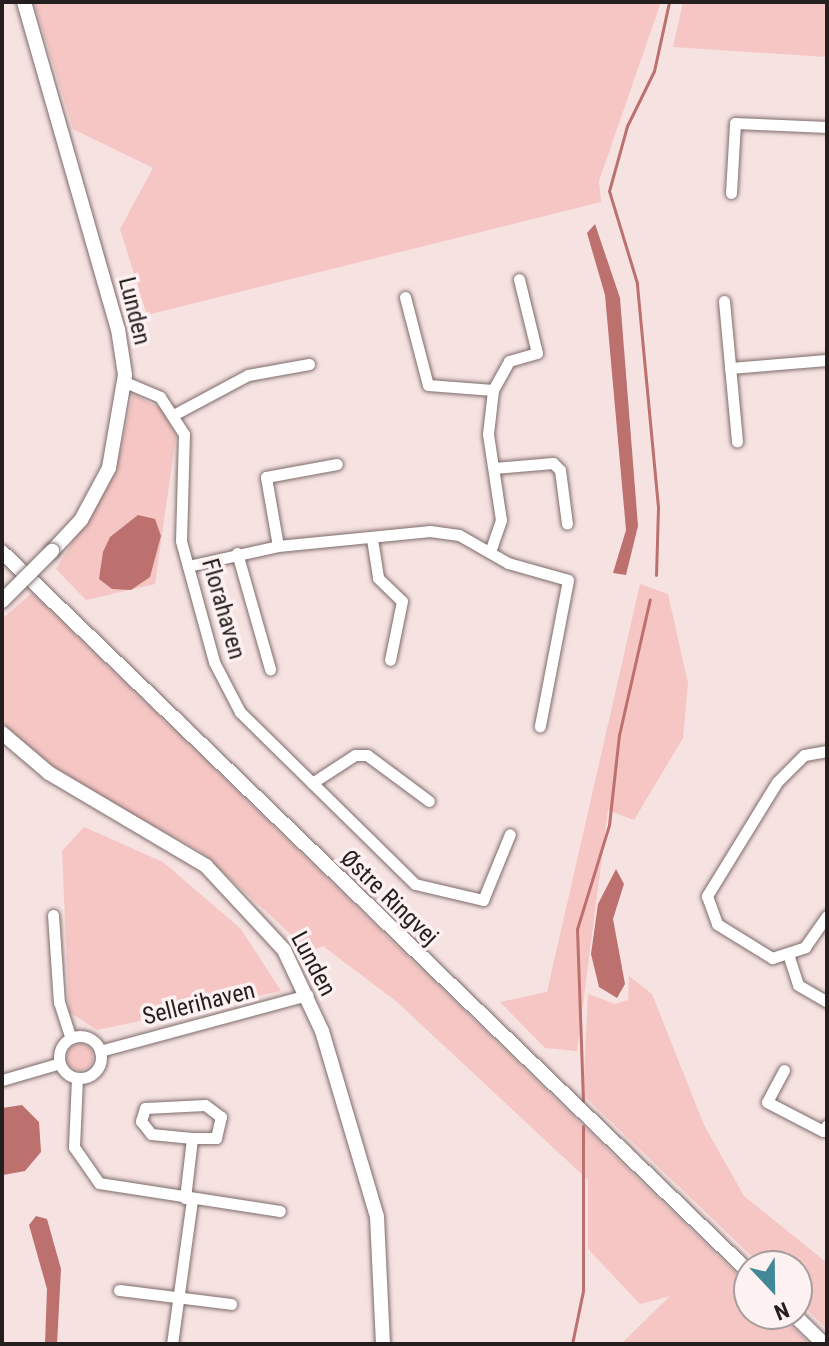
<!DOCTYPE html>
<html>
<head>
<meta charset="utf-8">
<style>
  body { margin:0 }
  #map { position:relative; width:829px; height:1346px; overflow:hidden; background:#f6e2e1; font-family:"Roboto Condensed",sans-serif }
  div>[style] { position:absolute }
  .green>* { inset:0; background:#f5c6c4 }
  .round { border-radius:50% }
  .water>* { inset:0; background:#bc716f }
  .stream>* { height:3px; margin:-1.5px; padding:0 1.5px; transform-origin:1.5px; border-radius:1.5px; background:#bc716f }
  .roads { filter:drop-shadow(0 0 2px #7d6c6b) drop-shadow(0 0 2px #7d6c6b) }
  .minor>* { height:11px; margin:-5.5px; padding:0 5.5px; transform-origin:5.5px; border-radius:5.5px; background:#fff }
  .minor>.ring { margin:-5.5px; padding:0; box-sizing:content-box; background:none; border:11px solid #fff; border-radius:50% }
  .tertiary>* { height:14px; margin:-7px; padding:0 7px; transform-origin:7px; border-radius:7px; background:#fff }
  .secondary>* { height:14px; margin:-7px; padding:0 7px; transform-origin:7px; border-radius:7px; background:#fff }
  .bridges { filter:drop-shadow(0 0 2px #7d6c6b) drop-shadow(0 0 2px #7d6c6b) }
  .tertiary-bridge>* { height:14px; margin:-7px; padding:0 7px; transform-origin:7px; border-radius:7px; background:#fff }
  span { translate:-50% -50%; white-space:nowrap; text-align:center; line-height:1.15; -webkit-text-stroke:7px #fdf1f1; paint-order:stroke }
  .street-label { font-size:24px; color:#251e1e }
  .frame { position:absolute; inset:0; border:4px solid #251e1e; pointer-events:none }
  .north { position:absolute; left:733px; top:1250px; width:80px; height:80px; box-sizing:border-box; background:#fdf1f1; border:2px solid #a79d9d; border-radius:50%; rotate:158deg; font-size:22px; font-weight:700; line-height:32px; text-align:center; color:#251e1e }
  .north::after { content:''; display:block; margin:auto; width:28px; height:36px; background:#438896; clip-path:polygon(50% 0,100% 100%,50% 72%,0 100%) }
</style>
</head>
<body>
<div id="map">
  <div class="green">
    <div style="clip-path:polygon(34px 2px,661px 2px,599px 181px,601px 202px,147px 315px,120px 229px,153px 168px,73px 129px)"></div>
    <div style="clip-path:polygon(683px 2px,827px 3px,827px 57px,673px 47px)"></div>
    <div style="clip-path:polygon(133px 394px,162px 409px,176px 436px,155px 584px,86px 600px,56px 569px,116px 470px)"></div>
    <div style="clip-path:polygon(640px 584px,668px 594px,688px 683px,683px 738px,634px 820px,608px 810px,577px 1051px,545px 1048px,500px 1002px,547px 992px)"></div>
    <div style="clip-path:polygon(32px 593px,749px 1286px,749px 1314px,779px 1314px,810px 1344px,621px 1344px,670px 1296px,640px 1304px,588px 1249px,588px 1180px,397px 1002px,323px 946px,309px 951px,200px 851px,49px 768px,2px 722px,2px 619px)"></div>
    <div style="clip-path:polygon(84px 827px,163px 862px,241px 929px,281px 991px,97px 1030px,69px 1012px,62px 851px)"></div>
    <div style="clip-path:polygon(629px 976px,652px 994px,704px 1125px,744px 1196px,827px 1263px,827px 1329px,797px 1300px,797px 1266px,762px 1266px,583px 1095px,588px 994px,615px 1004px,628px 1000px)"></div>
    <div class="round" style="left:67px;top:1044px;width:26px;height:26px"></div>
  </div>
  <div class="water">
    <div style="clip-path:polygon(595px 224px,620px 298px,638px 526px,626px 575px,613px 573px,626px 530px,605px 295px,587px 233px)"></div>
    <div style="clip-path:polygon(138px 515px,155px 519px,161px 536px,150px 577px,131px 590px,112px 589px,99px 579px,103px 552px,110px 537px)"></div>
    <div style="clip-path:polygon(616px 869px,624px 884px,613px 919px,625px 984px,617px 998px,599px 987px,591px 954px,598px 904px)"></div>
    <div style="clip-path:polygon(22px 1105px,39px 1122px,41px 1152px,25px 1171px,3px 1175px,2px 1108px)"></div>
    <div style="clip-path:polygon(36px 1216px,47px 1219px,61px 1269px,57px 1344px,45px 1344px,47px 1289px,29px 1225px)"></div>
  </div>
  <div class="stream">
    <div style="left:656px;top:575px;width:68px;rotate:-88.3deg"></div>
    <div style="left:658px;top:507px;width:225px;rotate:-95.4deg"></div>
    <div style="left:637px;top:283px;width:96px;rotate:-106.9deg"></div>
    <div style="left:609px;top:191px;width:67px;rotate:-74.5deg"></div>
    <div style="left:627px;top:126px;width:61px;rotate:-63.9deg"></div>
    <div style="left:654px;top:71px;width:71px;rotate:-77.7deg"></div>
    <div style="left:583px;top:1101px;width:172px;rotate:-92deg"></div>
    <div style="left:577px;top:929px;width:109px;rotate:-72.9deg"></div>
    <div style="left:609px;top:825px;width:91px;rotate:-83.7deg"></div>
    <div style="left:619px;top:735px;width:139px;rotate:-77.2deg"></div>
    <div style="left:572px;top:1344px;width:54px;rotate:-78.3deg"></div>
    <div style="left:583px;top:1291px;width:165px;rotate:-90deg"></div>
  </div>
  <div class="roads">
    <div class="minor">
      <div style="left:731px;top:193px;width:70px;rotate:-86.7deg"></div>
      <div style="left:735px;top:123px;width:92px;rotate:2.5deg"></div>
      <div style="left:405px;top:297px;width:91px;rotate:75.4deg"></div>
      <div style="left:428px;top:385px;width:65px;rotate:4.4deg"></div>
      <div style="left:724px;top:301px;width:141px;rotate:84.7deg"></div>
      <div style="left:730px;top:368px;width:97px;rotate:-4.7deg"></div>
      <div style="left:125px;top:382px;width:38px;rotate:23deg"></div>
      <div style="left:160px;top:397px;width:44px;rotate:57deg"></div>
      <div style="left:184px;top:434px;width:107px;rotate:91.6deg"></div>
      <div style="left:181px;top:541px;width:125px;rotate:74.7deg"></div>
      <div style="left:214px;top:662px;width:56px;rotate:62.5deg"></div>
      <div style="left:240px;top:712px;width:245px;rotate:44.5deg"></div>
      <div style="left:415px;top:884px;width:70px;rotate:13.2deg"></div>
      <div style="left:483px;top:900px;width:71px;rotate:-67.8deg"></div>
      <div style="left:175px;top:414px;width:83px;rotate:-28.1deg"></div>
      <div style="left:248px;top:375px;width:62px;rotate:-10.2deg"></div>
      <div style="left:494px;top:468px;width:59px;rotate:-4.8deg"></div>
      <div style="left:553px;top:463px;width:10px;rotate:45deg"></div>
      <div style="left:560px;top:470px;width:54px;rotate:82.6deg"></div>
      <div style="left:372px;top:539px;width:39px;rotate:81deg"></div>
      <div style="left:378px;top:578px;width:33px;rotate:44deg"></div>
      <div style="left:402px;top:601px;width:60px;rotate:101.5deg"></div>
      <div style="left:278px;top:546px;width:70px;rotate:-99.9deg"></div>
      <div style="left:266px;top:477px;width:72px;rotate:-10.4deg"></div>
      <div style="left:491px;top:549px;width:31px;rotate:-71deg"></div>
      <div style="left:501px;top:520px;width:87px;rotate:-98.6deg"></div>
      <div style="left:488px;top:434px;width:44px;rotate:-83.5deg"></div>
      <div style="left:493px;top:390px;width:33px;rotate:-61deg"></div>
      <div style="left:509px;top:361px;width:29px;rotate:-16deg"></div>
      <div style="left:537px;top:353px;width:76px;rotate:-103.7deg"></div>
      <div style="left:237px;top:553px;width:121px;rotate:74.1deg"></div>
      <div style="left:188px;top:566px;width:92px;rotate:-12.5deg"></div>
      <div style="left:278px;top:546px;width:153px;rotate:-5.6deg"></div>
      <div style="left:430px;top:531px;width:29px;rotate:8deg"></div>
      <div style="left:459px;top:535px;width:56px;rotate:29.7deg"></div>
      <div style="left:508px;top:563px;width:62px;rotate:15.8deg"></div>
      <div style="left:568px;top:580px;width:149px;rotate:100.9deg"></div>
      <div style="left:827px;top:751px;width:23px;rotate:170deg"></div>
      <div style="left:804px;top:755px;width:38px;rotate:135deg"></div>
      <div style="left:777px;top:782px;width:134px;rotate:121.6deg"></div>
      <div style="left:707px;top:896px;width:30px;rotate:70deg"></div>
      <div style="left:717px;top:924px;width:65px;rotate:31.7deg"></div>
      <div style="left:772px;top:958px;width:35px;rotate:-18deg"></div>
      <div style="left:805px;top:947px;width:38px;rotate:-55deg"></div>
      <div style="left:312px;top:783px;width:51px;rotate:-33.1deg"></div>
      <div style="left:355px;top:755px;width:12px"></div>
      <div style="left:367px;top:755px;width:77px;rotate:36.6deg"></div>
      <div style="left:53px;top:915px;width:87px;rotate:86.1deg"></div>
      <div style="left:59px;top:1002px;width:38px;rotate:72deg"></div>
      <div style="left:789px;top:957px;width:29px;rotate:72deg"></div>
      <div style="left:798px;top:985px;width:34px;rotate:30deg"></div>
      <div class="ring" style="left:59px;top:1036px;width:31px;height:31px"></div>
      <div style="left:100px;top:1051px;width:215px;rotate:-15.1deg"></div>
      <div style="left:784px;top:1070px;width:36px;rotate:118deg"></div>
      <div style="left:767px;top:1102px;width:63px;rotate:27.4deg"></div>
      <div style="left:823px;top:1131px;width:7px;rotate:-56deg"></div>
      <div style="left:77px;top:1078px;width:69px;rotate:92.5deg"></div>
      <div style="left:74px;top:1147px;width:44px;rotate:55.2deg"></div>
      <div style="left:99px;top:1183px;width:183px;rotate:8.8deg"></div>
      <div style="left:2px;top:1080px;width:60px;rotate:-16.3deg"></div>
      <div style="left:185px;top:1198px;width:60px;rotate:-83.3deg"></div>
      <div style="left:192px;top:1138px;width:24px"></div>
      <div style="left:216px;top:1138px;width:22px;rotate:-77deg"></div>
      <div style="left:221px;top:1117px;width:20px;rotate:-143deg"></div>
      <div style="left:205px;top:1105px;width:60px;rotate:177.1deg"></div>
      <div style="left:145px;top:1108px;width:14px;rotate:107deg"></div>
      <div style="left:141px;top:1121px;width:16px;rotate:52deg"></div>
      <div style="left:151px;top:1134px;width:41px;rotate:5.6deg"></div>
      <div style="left:119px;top:1290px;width:113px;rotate:7.1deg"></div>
      <div style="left:172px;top:1344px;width:146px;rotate:-82.1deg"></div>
    </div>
    <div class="tertiary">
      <div style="left:24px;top:2px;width:340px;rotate:74deg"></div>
      <div style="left:118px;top:329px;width:47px;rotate:81.3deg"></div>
      <div style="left:125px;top:375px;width:94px;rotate:99.8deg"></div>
      <div style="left:109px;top:468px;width:59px;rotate:118.3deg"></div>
      <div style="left:81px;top:520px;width:42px;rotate:133.1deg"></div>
      <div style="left:2px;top:733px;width:62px;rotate:40.4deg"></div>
      <div style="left:49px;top:773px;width:182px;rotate:30.6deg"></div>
      <div style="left:206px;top:866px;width:115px;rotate:47.1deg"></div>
      <div style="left:284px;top:950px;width:89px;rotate:64.9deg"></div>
      <div style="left:322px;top:1031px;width:194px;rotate:73.5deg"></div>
      <div style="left:377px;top:1217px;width:127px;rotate:87.3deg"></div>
    </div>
    <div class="secondary">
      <div style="left:2px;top:552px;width:1038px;rotate:43.95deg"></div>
      <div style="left:793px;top:1314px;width:43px;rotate:44.1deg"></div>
    </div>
  </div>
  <div class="bridges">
    <div class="tertiary-bridge">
      <div style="left:2px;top:601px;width:71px;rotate:-45deg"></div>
    </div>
  </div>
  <div class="street-label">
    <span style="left:134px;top:311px;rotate:76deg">Lunden</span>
    <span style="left:223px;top:609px;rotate:74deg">Florahaven</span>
    <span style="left:389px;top:898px;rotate:44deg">Østre Ringvej</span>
    <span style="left:313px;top:964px;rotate:62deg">Lunden</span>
    <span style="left:199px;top:1004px;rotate:-14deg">Sellerihaven</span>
  </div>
  <div class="frame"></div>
  <div class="north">N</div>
</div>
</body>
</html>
